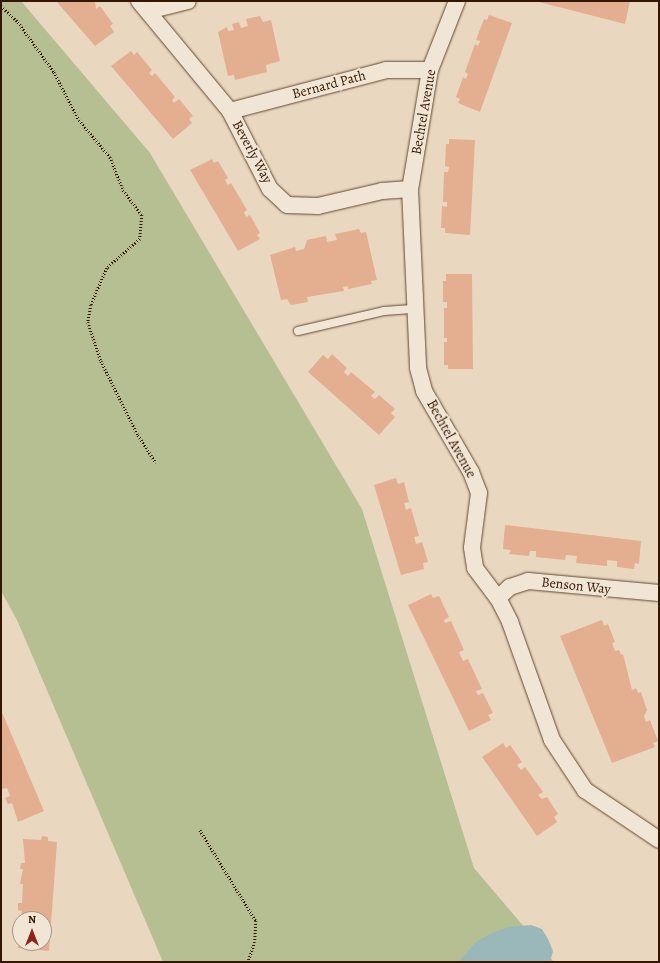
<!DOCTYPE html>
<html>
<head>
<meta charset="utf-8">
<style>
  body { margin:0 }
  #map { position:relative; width:660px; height:963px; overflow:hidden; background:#e9d8bf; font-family:Alegreya,serif }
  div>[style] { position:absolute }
  .green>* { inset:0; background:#b6bf92 }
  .water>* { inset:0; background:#9ab8ba }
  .building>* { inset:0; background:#e4ae90 }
  .path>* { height:2.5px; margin-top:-1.25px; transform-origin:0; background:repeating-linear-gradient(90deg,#351602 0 1px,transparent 0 3px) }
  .roads { filter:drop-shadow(0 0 1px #624631) drop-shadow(0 0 1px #624631) }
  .service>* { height:8px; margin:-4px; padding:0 4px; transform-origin:4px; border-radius:4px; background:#f1e6d5 }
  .minor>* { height:16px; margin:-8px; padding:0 8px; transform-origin:8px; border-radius:8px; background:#f1e6d5 }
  span { translate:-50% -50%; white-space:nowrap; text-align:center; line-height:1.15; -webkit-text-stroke:4px #f1e6d5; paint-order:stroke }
  .street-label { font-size:14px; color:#351602 }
  .frame { position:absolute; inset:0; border:2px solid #351602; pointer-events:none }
  .north { position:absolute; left:12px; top:911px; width:40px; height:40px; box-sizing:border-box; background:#f1e6d5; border:1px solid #a69381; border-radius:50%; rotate:0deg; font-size:11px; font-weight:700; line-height:16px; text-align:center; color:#351602 }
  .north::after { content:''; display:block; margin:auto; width:14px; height:18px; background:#8f2418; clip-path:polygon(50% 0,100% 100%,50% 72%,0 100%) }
</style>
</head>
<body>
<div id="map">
  <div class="green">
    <div style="clip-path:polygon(1px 1px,21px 1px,150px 153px,362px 509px,474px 868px,554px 962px,163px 962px,17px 620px,1px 591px)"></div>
  </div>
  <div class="water">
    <div style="clip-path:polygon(531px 925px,542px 929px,548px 939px,553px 951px,550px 962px,458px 962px,477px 941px,492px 933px,509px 927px)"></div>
  </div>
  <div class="building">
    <div style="clip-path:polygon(56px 1px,95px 1px,96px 9px,100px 6px,113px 24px,110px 26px,114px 32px,95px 46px)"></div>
    <div style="clip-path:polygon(535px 1px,630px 1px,625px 24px)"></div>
    <div style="clip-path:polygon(489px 15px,512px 23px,480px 112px,458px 103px,460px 99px,456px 97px,463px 77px,466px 79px,468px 74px,465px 72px,475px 44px,478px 46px,480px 41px,476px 40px,484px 19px,487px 20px)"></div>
    <div style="clip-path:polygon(260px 16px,263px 22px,271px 20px,280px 61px,266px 65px,267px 72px,235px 80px,234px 75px,228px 76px,218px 32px,227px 27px,228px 31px,234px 30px,232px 24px,239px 22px,241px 28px,248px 26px,246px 19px)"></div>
    <div style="clip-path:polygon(131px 51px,134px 55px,137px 52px,152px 70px,149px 73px,152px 76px,155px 73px,175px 97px,172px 100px,174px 103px,179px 99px,193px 116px,189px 119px,192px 123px,173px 139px,111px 66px)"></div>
    <div style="clip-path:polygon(449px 139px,475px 140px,470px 235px,445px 233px,445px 228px,441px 228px,442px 206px,447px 207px,447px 202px,443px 202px,444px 172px,448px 172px,449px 167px,445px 166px,446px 144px,449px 144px)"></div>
    <div style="clip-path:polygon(212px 159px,214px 163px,218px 161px,228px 178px,225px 180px,228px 185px,231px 183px,247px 210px,244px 212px,246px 217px,250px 215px,260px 233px,257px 235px,260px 239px,238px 251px,190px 170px)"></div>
    <div style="clip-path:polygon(359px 229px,361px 233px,366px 232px,377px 280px,371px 281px,372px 284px,348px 289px,348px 286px,343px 287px,344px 291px,307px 297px,308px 302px,291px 305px,287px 299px,281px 300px,270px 255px,295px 247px,296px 251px,304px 249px,307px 240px,326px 236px,327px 242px,337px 240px,335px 234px)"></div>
    <div style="clip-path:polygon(446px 274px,472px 274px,473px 369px,448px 369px,448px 365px,444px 365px,444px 342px,447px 342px,447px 338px,444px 338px,444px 308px,447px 308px,447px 302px,443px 302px,443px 281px,446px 281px)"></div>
    <div style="clip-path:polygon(332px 354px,347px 368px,344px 372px,348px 376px,351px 372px,375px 392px,371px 396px,375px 399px,379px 395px,395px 409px,391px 413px,395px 417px,379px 435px,308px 372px,323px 355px,328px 359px)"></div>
    <div style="clip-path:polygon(396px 478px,398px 484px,404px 482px,409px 502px,404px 503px,406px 510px,411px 508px,419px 536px,414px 537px,416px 544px,422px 542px,428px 562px,423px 563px,424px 569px,401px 575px,374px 485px)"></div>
    <div style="clip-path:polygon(505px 525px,641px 541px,639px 564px,635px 563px,634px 569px,617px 567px,617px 561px,607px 560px,607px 566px,576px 563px,577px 556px,566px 555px,565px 560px,536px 557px,536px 551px,530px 551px,529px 556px,509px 554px,511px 550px,503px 549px)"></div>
    <div style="clip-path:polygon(431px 594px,433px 598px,439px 596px,449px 617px,444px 620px,445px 623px,451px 621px,464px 650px,459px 652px,463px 661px,468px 659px,482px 689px,476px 691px,478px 695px,483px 693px,493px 713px,488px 715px,491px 720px,469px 731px,408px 605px)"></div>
    <div style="clip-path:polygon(602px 620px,604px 626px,608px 624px,615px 642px,612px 643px,615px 651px,619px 650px,621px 655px,623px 654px,632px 690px,636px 688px,638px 693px,641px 692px,647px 710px,644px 716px,646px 722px,650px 720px,658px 741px,653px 743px,655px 747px,612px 763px,560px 636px)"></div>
    <div style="clip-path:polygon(1px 710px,44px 811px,18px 822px,12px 803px,8px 804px,5px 798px,10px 796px,7px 788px,1px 789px)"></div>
    <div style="clip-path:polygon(503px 743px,506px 748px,510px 745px,522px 762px,517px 765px,521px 770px,525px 767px,543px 792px,538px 795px,542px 799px,547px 797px,558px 814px,554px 817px,557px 822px,537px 836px,482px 757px)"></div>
    <div style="clip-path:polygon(42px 836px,48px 837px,48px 841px,57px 842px,49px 951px,18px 948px,19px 938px,20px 943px,44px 943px,44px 919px,21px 919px,22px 911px,18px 910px,18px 903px,22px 903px,23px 884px,20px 884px,23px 869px,20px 869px,21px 863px,25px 863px,23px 839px,41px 840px)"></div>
  </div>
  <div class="path">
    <div style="left:1px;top:6px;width:23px;rotate:43deg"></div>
    <div style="left:18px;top:22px;width:62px;rotate:54.2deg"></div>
    <div style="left:54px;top:72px;width:54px;rotate:62.5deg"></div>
    <div style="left:79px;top:120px;width:48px;rotate:50deg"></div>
    <div style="left:110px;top:157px;width:35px;rotate:68deg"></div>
    <div style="left:123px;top:190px;width:31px;rotate:53deg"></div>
    <div style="left:142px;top:215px;width:24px;rotate:95deg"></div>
    <div style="left:140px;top:239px;width:44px;rotate:138.7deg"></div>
    <div style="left:107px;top:268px;width:40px;rotate:113.4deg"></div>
    <div style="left:91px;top:305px;width:17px;rotate:100deg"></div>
    <div style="left:88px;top:322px;width:41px;rotate:71.6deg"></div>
    <div style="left:101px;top:361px;width:83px;rotate:63.4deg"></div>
    <div style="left:138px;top:435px;width:33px;rotate:57deg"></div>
    <div style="left:200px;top:830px;width:107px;rotate:58.4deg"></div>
    <div style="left:256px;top:921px;width:21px;rotate:93deg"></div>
    <div style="left:255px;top:942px;width:21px;rotate:109deg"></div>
  </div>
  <div class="roads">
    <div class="service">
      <div style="left:298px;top:331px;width:88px;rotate:-13.1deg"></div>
      <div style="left:384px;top:311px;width:31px;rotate:-4deg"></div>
    </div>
    <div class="minor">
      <div style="left:139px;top:1px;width:143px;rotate:50.4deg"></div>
      <div style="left:230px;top:111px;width:88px;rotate:62.9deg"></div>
      <div style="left:270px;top:189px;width:23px;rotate:43deg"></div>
      <div style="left:287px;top:205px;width:31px;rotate:2deg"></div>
      <div style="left:318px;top:206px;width:66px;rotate:-13.2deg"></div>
      <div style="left:382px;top:191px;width:28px;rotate:-4deg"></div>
      <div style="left:457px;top:1px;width:74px;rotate:111.4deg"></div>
      <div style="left:430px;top:70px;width:121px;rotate:99.5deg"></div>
      <div style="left:410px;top:189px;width:179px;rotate:87.4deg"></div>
      <div style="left:418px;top:368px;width:24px;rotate:75deg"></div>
      <div style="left:424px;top:391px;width:94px;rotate:59.9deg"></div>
      <div style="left:471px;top:472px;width:22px;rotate:69deg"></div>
      <div style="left:479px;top:493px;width:55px;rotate:97.3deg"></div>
      <div style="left:472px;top:548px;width:20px;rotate:81deg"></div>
      <div style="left:475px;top:568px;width:38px;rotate:53deg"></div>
      <div style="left:498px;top:598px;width:27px;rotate:63deg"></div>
      <div style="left:510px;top:622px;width:125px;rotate:70.4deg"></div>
      <div style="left:552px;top:740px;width:60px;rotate:56.6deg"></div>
      <div style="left:585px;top:790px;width:89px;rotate:34deg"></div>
      <div style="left:148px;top:11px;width:41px;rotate:-14deg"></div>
      <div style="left:230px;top:111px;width:161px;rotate:-14.7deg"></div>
      <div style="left:386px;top:70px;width:44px"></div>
      <div style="left:498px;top:598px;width:16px;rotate:-43deg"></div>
      <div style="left:510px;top:587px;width:19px;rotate:-18deg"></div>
      <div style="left:528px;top:581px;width:132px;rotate:5.2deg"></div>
    </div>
  </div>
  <div class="street-label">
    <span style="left:329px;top:85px;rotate:-15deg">Bernard Path</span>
    <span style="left:424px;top:112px;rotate:-80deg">Bechtel Avenue</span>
    <span style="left:252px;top:152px;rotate:62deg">Beverly Way</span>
    <span style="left:451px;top:439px;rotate:61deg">Bechtel Avenue</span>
    <span style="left:576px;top:586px;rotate:6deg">Benson Way</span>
  </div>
  <div class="frame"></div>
  <div class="north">N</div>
</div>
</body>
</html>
